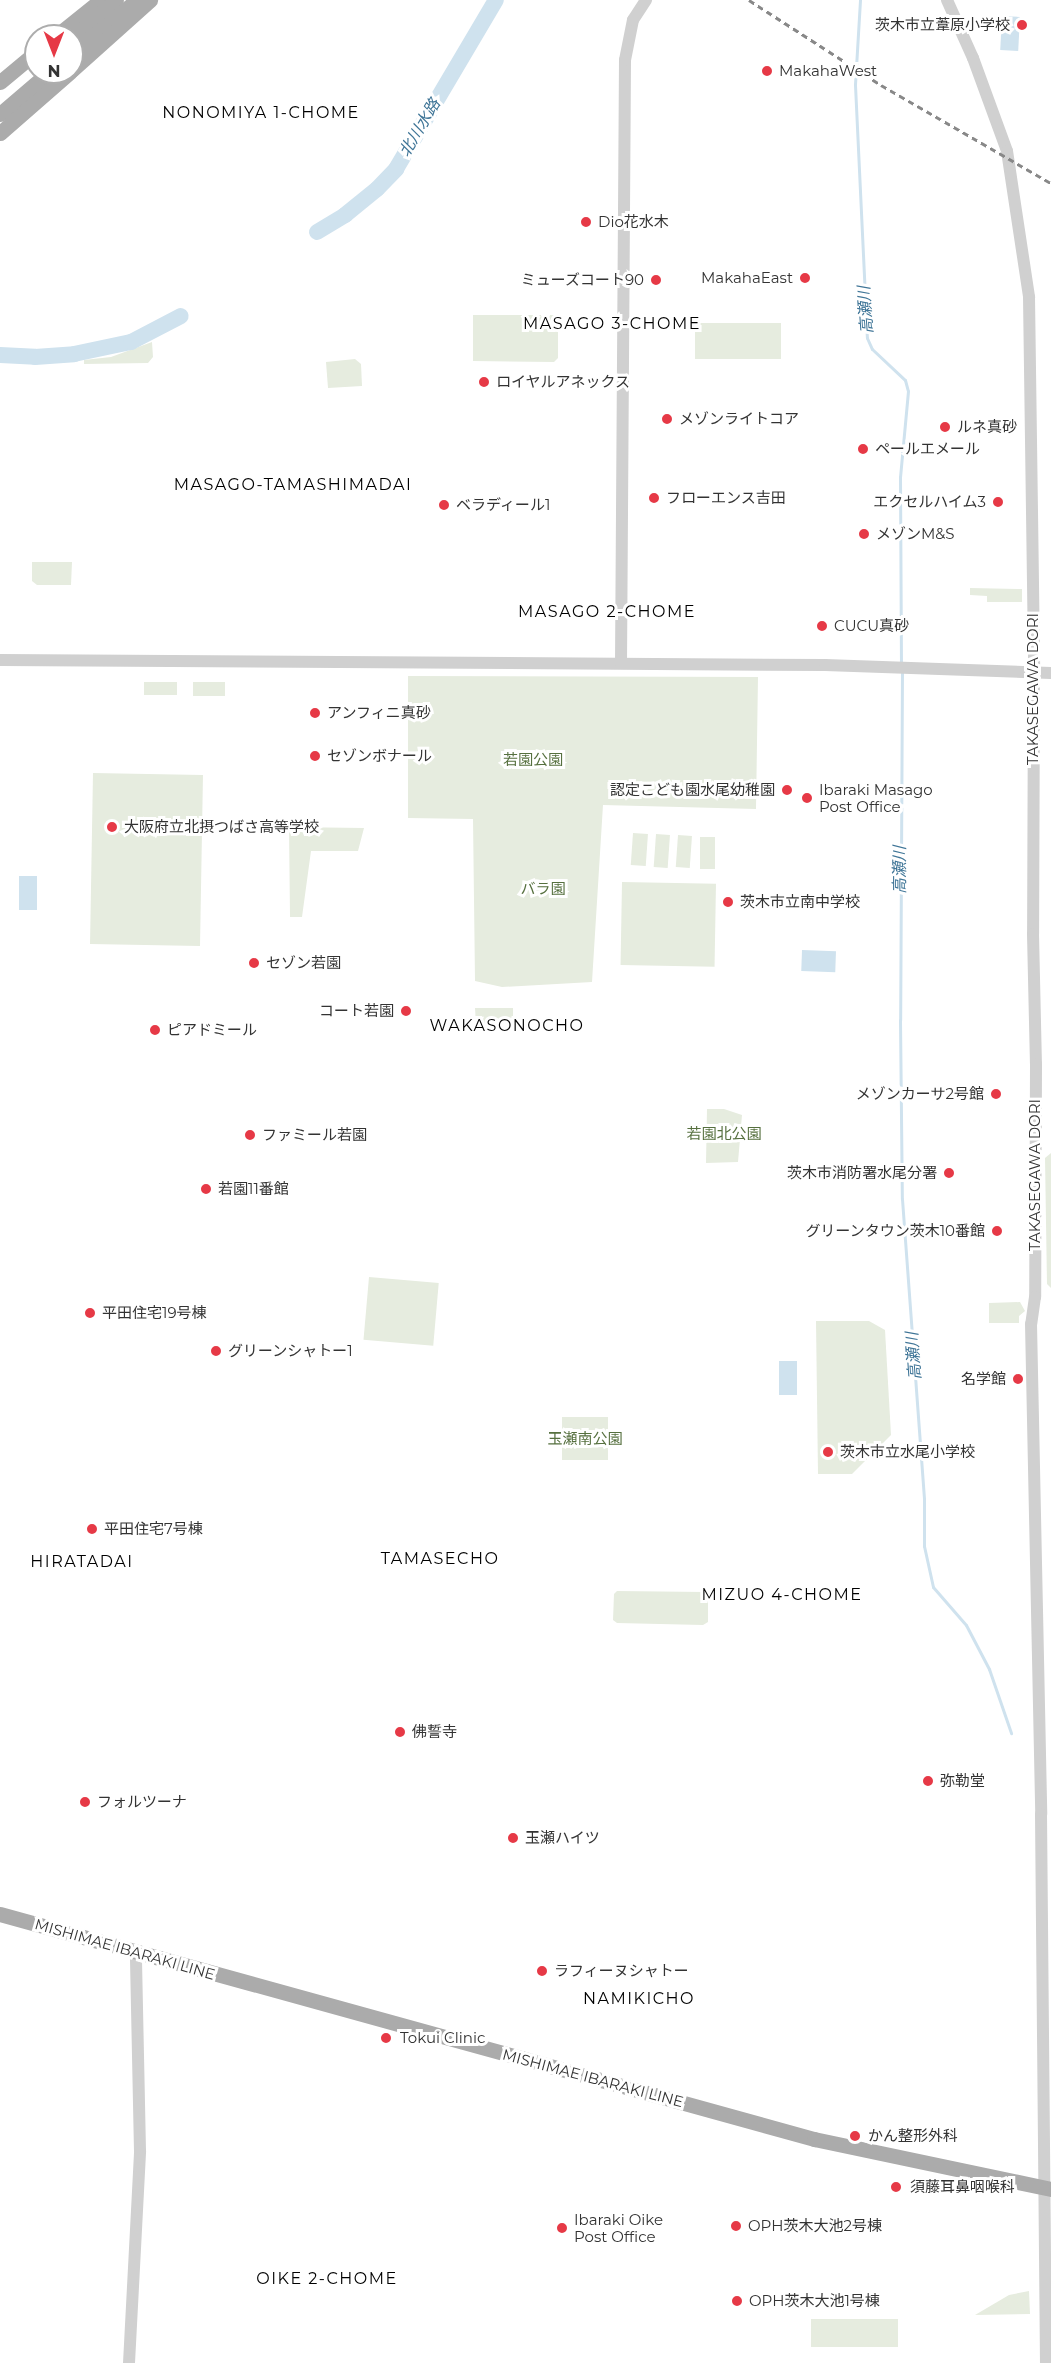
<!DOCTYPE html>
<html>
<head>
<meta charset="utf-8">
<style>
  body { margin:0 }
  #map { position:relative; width:1051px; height:2363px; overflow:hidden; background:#fff; font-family:Montserrat,"Noto Sans JP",sans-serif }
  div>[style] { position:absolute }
  .green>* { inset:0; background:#e6ecdf; transform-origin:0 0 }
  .water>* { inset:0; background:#cfe2ee; transform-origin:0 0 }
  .stream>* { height:3px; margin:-1.5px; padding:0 1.5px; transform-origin:1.5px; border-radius:1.5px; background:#cfe2ee }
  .river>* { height:16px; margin:-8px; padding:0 8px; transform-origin:8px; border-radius:8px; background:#cfe2ee }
  .minor>* { height:12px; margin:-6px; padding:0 6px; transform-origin:6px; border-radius:6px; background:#d0d0d0 }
  .major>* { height:15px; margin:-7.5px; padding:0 7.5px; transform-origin:7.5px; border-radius:7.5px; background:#ababab }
  .rail>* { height:3px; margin-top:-1.5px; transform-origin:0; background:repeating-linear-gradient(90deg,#888 0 6px,transparent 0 10.5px) }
  .dots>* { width:16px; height:16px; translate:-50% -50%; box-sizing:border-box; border:3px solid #fff; border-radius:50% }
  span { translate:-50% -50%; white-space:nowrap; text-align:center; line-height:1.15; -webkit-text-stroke:6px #fff; paint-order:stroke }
  .poi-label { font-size:15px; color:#333 }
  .right { translate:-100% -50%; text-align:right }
  .left { translate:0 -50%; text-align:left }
  .street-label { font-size:15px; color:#333 }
  .park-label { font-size:15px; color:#56703f }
  .neighbourhood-label { font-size:16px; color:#000; letter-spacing:1.5px }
  .water-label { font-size:16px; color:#3f7597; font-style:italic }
  .north { position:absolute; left:24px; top:24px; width:60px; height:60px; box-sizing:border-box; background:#fff; border:2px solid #adadad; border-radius:50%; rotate:180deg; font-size:16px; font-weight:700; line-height:24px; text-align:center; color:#333 }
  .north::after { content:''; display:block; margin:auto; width:21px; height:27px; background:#e63946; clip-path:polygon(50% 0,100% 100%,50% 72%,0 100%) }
</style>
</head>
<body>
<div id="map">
  <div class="green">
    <div style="clip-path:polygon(473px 315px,554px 315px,558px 319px,558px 358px,554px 362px,473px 361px)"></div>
    <div style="left:695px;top:323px;width:86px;height:36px"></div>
    <div style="clip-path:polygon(152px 342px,153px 357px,148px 363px,84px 364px,84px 360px,111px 357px)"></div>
    <div style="clip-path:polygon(355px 359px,361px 364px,362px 386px,328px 388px,326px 362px)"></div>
    <div style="clip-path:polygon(32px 562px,72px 562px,71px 585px,37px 585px,32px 581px)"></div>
    <div style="clip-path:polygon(970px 588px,1022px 589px,1022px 602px,987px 602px,987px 596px,970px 595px)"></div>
    <div style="clip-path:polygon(408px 676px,758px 677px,756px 809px,603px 805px,592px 982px,502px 987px,475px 981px,473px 819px,408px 818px)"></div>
    <div style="left:144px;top:682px;width:33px;height:13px"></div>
    <div style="left:193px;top:682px;width:32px;height:14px"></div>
    <div style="left:93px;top:773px;width:110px;height:171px;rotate:1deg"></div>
    <div style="clip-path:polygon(289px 827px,364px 828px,358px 851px,311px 851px,302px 917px,290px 917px)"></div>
    <div style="left:633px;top:833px;width:15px;height:32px;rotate:4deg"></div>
    <div style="left:656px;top:834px;width:14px;height:33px;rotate:4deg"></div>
    <div style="left:678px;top:835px;width:14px;height:32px;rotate:4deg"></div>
    <div style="left:700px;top:837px;width:15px;height:32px"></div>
    <div style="left:622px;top:882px;width:94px;height:83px;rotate:1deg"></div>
    <div style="clip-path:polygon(475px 1008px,513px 1008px,513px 1022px,476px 1025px)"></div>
    <div style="clip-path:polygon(707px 1109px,724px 1109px,742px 1115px,738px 1162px,706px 1163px)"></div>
    <div style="clip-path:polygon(1051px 1153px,1051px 1288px,1047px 1284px,1045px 1158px)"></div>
    <div style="left:369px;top:1277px;width:70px;height:63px;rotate:5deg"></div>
    <div style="clip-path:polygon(1020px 1302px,1025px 1311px,1019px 1316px,1019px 1323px,989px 1323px,989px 1303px)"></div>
    <div style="clip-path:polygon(816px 1321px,869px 1321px,885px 1330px,891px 1435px,852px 1474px,818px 1474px)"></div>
    <div style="left:562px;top:1417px;width:46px;height:43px"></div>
    <div style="clip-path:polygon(617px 1591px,704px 1592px,708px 1595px,708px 1622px,703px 1625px,617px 1623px,613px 1620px,614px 1594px)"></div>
    <div style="clip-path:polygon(1029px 2291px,1030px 2314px,975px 2315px,1009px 2295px)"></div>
    <div style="left:811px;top:2319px;width:87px;height:28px"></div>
  </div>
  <div class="water">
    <div style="left:1002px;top:16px;width:18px;height:34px;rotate:3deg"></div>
    <div style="left:19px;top:876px;width:18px;height:34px"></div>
    <div style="left:802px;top:950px;width:34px;height:21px;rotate:2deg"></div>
    <div style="left:779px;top:1361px;width:18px;height:34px"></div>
  </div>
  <div class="stream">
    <div style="left:860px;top:0;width:85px;rotate:93.4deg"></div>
    <div style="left:855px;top:85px;width:253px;rotate:87.3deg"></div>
    <div style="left:867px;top:338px;width:12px;rotate:66deg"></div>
    <div style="left:872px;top:349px;width:45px;rotate:43.2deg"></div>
    <div style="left:905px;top:380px;width:11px;rotate:75deg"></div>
    <div style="left:908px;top:391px;width:86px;rotate:95.3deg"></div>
    <div style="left:900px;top:477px;width:186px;rotate:89.7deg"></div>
    <div style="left:902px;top:670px;width:350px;rotate:90.3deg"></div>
    <div style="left:900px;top:1020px;width:179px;rotate:89.4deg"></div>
    <div style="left:902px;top:1199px;width:301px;rotate:85.8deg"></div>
    <div style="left:924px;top:1499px;width:47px;rotate:90deg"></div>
    <div style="left:924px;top:1546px;width:42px;rotate:77.6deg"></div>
    <div style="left:933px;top:1587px;width:50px;rotate:49deg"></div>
    <div style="left:966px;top:1625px;width:50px;rotate:62.4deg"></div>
    <div style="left:989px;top:1669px;width:68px;rotate:71deg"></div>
  </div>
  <div class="river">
    <div style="left:317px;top:232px;width:33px;rotate:-31deg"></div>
    <div style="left:345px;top:215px;width:41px;rotate:-39.1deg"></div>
    <div style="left:377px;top:189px;width:28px;rotate:-46deg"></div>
    <div style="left:396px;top:169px;width:196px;rotate:-59.4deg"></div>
    <div style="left:0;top:355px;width:35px;rotate:3deg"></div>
    <div style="left:35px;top:357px;width:39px;rotate:-4deg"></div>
    <div style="left:74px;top:354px;width:58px;rotate:-11.9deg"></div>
    <div style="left:131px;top:342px;width:56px;rotate:-27.5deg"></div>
  </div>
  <div class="minor">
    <div style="left:947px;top:0;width:64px;rotate:65.9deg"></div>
    <div style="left:973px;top:58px;width:99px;rotate:69.9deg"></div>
    <div style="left:1007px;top:151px;width:148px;rotate:81.4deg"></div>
    <div style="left:1029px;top:297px;width:376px;rotate:89.2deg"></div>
    <div style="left:1034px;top:673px;width:261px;rotate:90.2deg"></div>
    <div style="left:1033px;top:934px;width:130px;rotate:88.7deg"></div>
    <div style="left:1036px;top:1064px;width:233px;rotate:90.2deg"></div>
    <div style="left:1035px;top:1297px;width:27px;rotate:98deg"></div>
    <div style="left:1031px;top:1324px;width:490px;rotate:88.8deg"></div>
    <div style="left:1041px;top:1814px;width:549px;rotate:89.48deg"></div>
    <div style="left:0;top:660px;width:825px;rotate:0.35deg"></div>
    <div style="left:825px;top:665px;width:226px;rotate:2deg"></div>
    <div style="left:621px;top:663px;width:603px;rotate:-89.62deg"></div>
    <div style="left:625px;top:60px;width:41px;rotate:-78.7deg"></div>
    <div style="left:633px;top:20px;width:24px;rotate:-57deg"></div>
    <div style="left:129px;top:2363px;width:212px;rotate:-87deg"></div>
    <div style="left:140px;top:2151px;width:199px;rotate:-91.2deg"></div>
  </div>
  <div class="major">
    <div style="left:56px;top:36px;width:58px;rotate:-38.7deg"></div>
    <div style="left:72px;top:38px;width:58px;rotate:-40.8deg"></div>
    <div style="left:72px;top:53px;width:84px;rotate:-39.2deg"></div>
    <div style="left:72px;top:70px;width:105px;rotate:-41.9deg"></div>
    <div style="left:0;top:82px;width:47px;rotate:-39.8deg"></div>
    <div style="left:0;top:114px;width:65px;rotate:-40.6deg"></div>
    <div style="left:0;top:133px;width:93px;rotate:-41.1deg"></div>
    <div style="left:0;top:1914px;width:845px;rotate:15.45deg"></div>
    <div style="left:814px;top:2139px;width:242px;rotate:11.9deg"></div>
  </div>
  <div class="rail">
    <div style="left:749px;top:0;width:157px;rotate:32.8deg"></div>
    <div style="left:881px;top:85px;width:196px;rotate:30deg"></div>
  </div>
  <div class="dots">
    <div style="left:1022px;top:25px;background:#e63946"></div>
    <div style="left:767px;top:71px;background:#e63946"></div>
    <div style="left:586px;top:222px;background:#e63946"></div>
    <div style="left:805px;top:278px;background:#e63946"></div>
    <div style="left:656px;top:280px;background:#e63946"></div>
    <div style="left:484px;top:382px;background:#e63946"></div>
    <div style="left:667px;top:419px;background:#e63946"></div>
    <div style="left:945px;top:427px;background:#e63946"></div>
    <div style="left:863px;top:449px;background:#e63946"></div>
    <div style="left:654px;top:498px;background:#e63946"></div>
    <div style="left:998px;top:502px;background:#e63946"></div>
    <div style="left:444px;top:505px;background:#e63946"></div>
    <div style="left:864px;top:534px;background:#e63946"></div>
    <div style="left:822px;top:626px;background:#e63946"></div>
    <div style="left:315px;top:713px;background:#e63946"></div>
    <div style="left:315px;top:756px;background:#e63946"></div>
    <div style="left:787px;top:790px;background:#e63946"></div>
    <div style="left:807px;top:798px;background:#e63946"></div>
    <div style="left:112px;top:827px;background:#e63946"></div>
    <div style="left:728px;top:902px;background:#e63946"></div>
    <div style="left:254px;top:963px;background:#e63946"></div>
    <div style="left:406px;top:1011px;background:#e63946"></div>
    <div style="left:155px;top:1030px;background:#e63946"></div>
    <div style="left:996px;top:1094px;background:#e63946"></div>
    <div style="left:250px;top:1135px;background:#e63946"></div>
    <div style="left:949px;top:1173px;background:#e63946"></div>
    <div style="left:206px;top:1189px;background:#e63946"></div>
    <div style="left:997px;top:1231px;background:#e63946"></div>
    <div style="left:90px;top:1313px;background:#e63946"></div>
    <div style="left:216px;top:1351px;background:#e63946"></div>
    <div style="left:1018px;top:1379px;background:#e63946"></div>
    <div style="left:828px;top:1452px;background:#e63946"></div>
    <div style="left:92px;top:1529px;background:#e63946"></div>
    <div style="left:400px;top:1732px;background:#e63946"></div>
    <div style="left:928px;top:1781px;background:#e63946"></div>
    <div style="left:85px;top:1802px;background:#e63946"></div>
    <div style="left:513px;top:1838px;background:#e63946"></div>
    <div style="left:542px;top:1971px;background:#e63946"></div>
    <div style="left:386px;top:2038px;background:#e63946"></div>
    <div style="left:855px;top:2136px;background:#e63946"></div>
    <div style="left:896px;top:2187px;background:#e63946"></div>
    <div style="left:736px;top:2226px;background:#e63946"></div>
    <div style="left:562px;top:2228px;background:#e63946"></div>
    <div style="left:737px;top:2301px;background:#e63946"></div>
  </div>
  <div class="poi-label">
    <span class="right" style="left:1010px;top:25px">茨木市立葦原小学校</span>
    <span class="left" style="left:779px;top:71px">MakahaWest</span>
    <span class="left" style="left:598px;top:222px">Dio花水木</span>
    <span class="right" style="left:793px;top:278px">MakahaEast</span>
    <span class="right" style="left:644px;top:280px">ミューズコート90</span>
    <span class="left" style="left:496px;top:382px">ロイヤルアネックス</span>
    <span class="left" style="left:679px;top:419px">メゾンライトコア</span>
    <span class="left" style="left:957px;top:427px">ルネ真砂</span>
    <span class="left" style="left:875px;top:449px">ペールエメール</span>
    <span class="left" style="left:666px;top:498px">フローエンス吉田</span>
    <span class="right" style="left:986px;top:502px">エクセルハイム3</span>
    <span class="left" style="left:456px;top:505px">ベラディール1</span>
    <span class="left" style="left:876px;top:534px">メゾンM&amp;S</span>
    <span class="left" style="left:834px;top:626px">CUCU真砂</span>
    <span class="left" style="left:327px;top:713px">アンフィニ真砂</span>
    <span class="left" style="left:327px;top:756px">セゾンボナール</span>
    <span class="left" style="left:819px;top:798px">Ibaraki Masago<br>Post Office</span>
    <span class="right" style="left:775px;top:790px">認定こども園水尾幼稚園</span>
    <span class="left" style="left:124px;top:827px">大阪府立北摂つばさ高等学校</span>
    <span class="left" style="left:740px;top:902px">茨木市立南中学校</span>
    <span class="left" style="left:266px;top:963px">セゾン若園</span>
    <span class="right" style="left:394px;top:1011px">コート若園</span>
    <span class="left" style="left:167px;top:1030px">ピアドミール</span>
    <span class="right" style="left:984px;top:1094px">メゾンカーサ2号館</span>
    <span class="left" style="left:262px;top:1135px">ファミール若園</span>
    <span class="right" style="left:937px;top:1173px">茨木市消防署水尾分署</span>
    <span class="left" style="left:218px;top:1189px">若園11番館</span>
    <span class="right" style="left:985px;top:1231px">グリーンタウン茨木10番館</span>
    <span class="left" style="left:102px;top:1313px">平田住宅19号棟</span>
    <span class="left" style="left:228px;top:1351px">グリーンシャトー1</span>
    <span class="right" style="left:1006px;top:1379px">名学館</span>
    <span class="left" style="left:840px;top:1452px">茨木市立水尾小学校</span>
    <span class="left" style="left:104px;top:1529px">平田住宅7号棟</span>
    <span class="left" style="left:412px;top:1732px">佛誓寺</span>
    <span class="left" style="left:940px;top:1781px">弥勒堂</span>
    <span class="left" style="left:97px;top:1802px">フォルツーナ</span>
    <span class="left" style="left:525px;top:1838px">玉瀬ハイツ</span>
    <span class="left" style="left:554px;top:1971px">ラフィーヌシャトー</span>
    <span class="left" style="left:400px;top:2038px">Tokui Clinic</span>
    <span class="left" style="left:868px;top:2136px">かん整形外科</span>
    <span class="left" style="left:910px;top:2187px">須藤耳鼻咽喉科</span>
    <span class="left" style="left:574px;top:2228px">Ibaraki Oike<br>Post Office</span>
    <span class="left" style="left:748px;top:2226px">OPH茨木大池2号棟</span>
    <span class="left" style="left:749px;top:2301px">OPH茨木大池1号棟</span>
  </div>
  <div class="street-label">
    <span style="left:1033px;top:689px;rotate:-90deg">TAKASEGAWA DORI</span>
    <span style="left:1035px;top:1175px;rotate:-90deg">TAKASEGAWA DORI</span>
    <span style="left:125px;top:1949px;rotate:16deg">MISHIMAE IBARAKI LINE</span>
    <span style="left:593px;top:2078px;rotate:15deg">MISHIMAE IBARAKI LINE</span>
  </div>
  <div class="park-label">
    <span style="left:533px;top:760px">若園公園</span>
    <span style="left:543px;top:889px">バラ園</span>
    <span style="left:724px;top:1134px">若園北公園</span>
    <span style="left:585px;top:1439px">玉瀬南公園</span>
  </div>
  <div class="neighbourhood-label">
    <span style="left:261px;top:113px">NONOMIYA 1-CHOME</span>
    <span style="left:612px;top:324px">MASAGO 3-CHOME</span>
    <span style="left:293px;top:485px">MASAGO-TAMASHIMADAI</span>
    <span style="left:607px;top:612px">MASAGO 2-CHOME</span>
    <span style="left:507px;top:1026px">WAKASONOCHO</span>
    <span style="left:440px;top:1559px">TAMASECHO</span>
    <span style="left:82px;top:1562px">HIRATADAI</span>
    <span style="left:782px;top:1595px">MIZUO 4-CHOME</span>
    <span style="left:639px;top:1999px">NAMIKICHO</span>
    <span style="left:327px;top:2279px">OIKE 2-CHOME</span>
  </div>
  <div class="water-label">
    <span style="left:420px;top:128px;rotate:-59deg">北川水路</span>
    <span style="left:866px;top:310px;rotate:-94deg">高瀬川</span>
    <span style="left:900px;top:870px;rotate:-90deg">高瀬川</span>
    <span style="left:914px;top:1356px;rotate:-94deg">高瀬川</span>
  </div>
  <div class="north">N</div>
</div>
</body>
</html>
